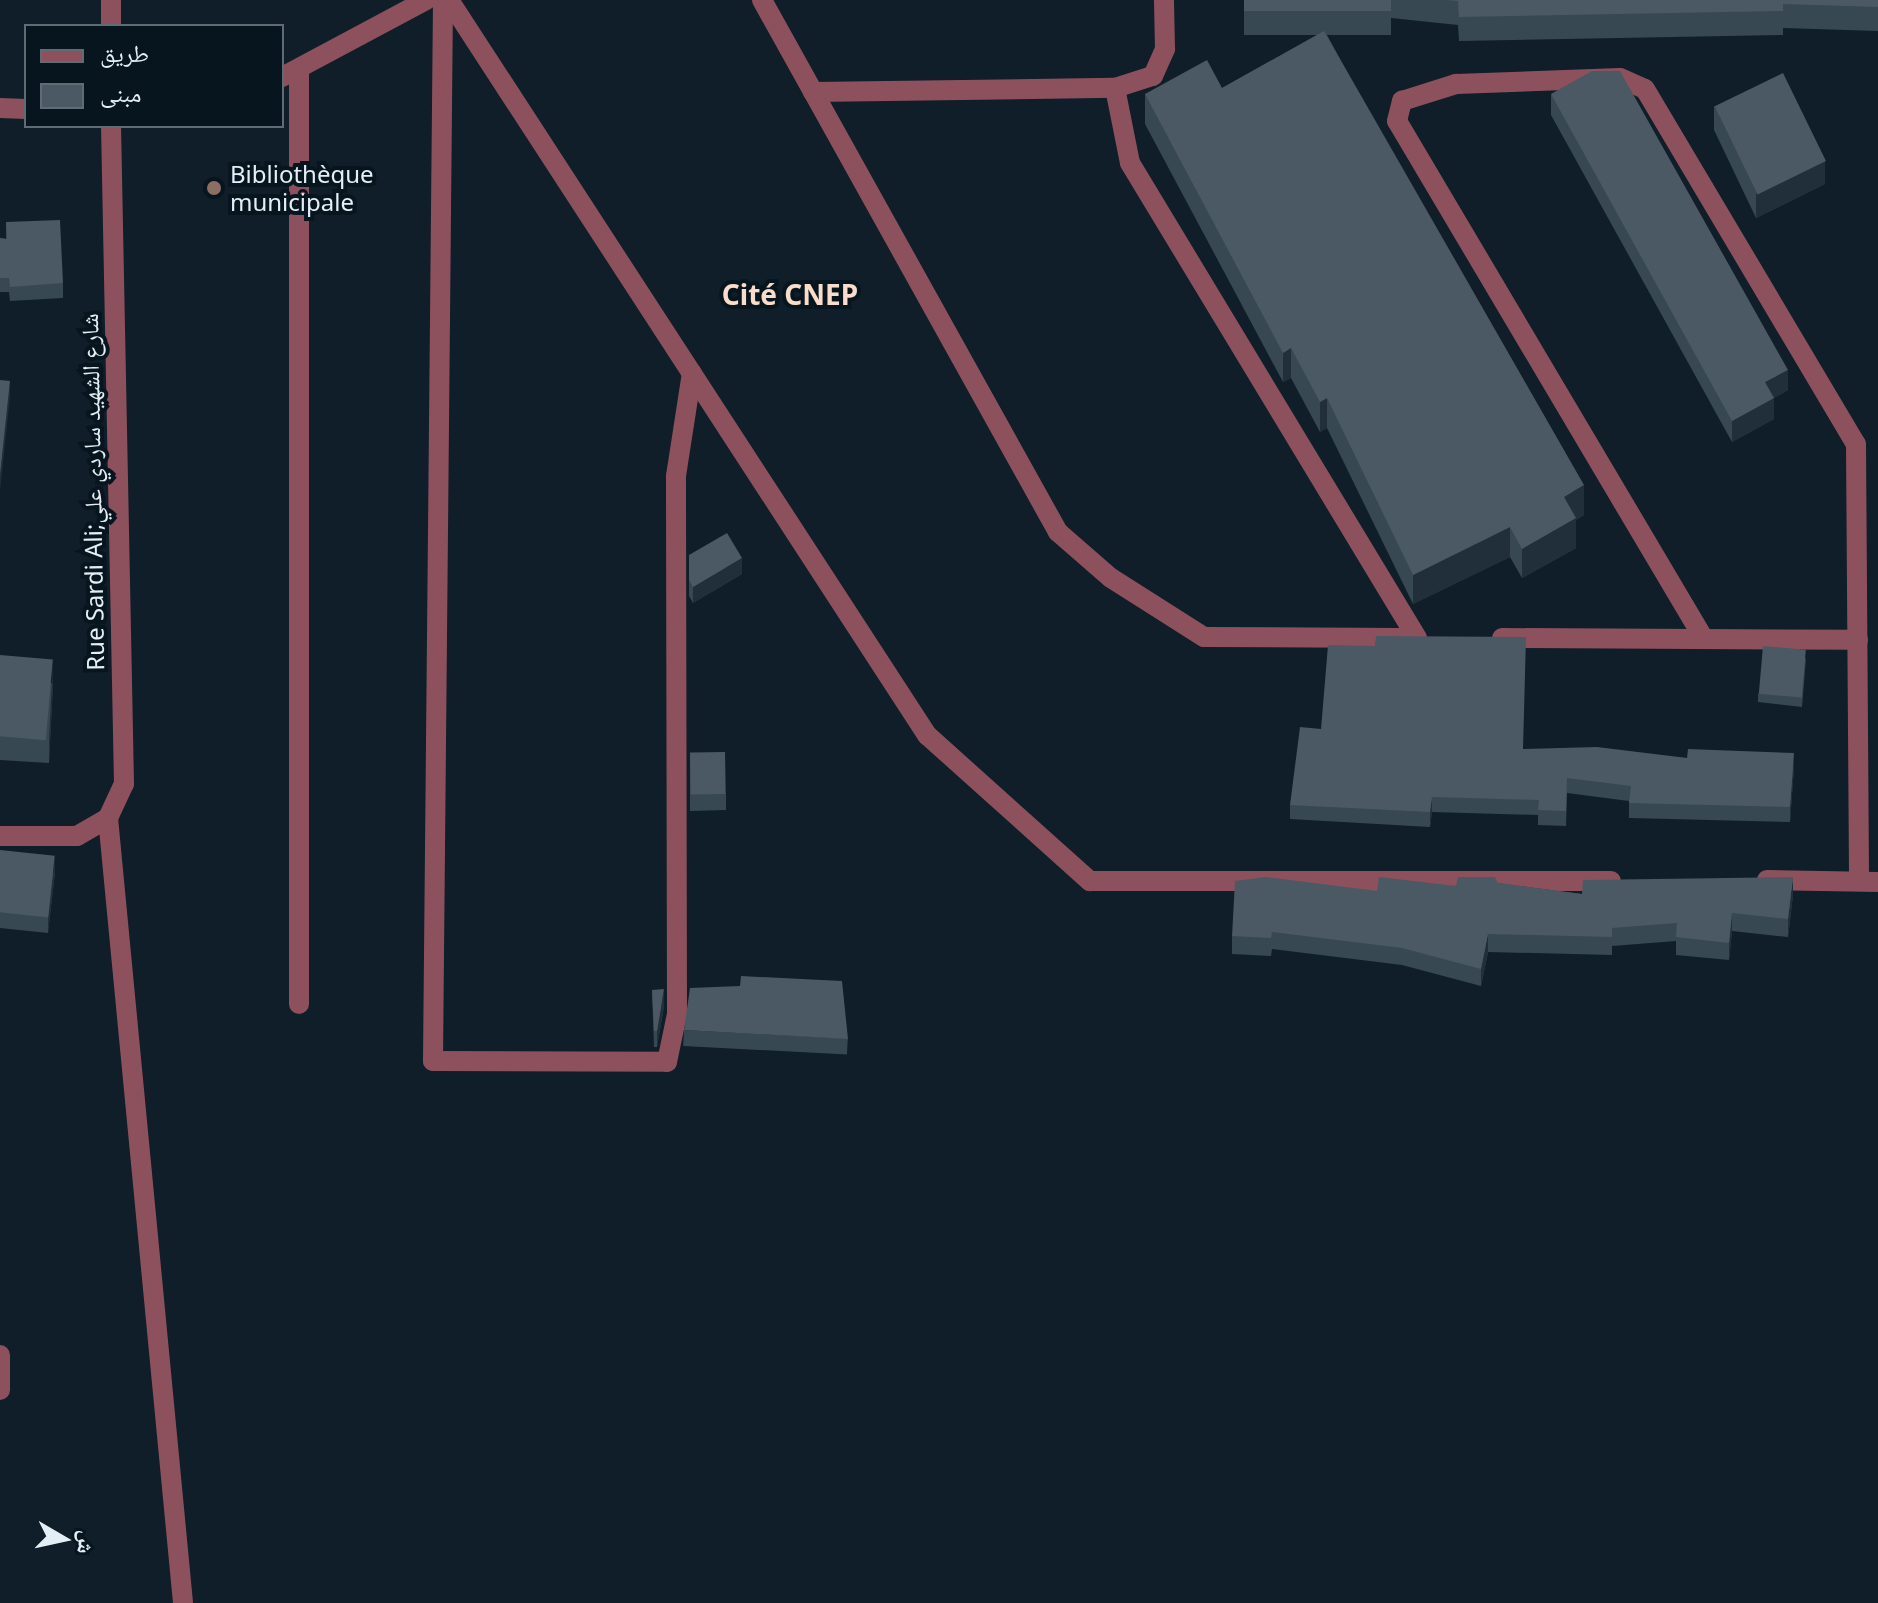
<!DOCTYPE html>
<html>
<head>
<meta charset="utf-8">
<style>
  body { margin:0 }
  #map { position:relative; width:1878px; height:1603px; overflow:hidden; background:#0f1e28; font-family:"Noto Sans","Noto Naskh Arabic",sans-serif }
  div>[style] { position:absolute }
  .minor>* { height:20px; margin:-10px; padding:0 10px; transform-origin:10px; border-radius:10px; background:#8d515e }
  .wall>* { inset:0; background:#384852; transform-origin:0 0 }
  .shaded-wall>* { inset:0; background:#202f3a }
  .building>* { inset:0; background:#4a5964; transform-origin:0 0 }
  .dots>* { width:22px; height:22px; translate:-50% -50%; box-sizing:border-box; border:4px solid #07151f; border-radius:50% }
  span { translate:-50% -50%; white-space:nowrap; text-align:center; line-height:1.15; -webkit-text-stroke:8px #07151f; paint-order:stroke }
  .poi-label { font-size:24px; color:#e4eef5 }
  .left { translate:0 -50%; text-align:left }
  .street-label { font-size:24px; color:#e4eef5 }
  .quarter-label { font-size:28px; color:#f9ddca; font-weight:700 }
  .legend { position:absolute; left:24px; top:24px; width:260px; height:104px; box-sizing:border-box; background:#07151f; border:2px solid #5f6c75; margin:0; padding:10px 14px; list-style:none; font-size:24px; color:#e4eef5 }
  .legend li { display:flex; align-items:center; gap:16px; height:40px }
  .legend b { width:40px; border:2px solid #5f6c75 }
  .north { position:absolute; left:24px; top:1499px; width:80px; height:80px; -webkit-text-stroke:6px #07151f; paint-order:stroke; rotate:99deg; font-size:22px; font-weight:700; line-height:32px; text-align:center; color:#e4eef5 }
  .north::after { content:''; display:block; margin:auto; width:28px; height:36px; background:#e4eef5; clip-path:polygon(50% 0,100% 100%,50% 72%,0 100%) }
</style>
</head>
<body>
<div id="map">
  <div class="minor">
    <div style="left:443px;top:0;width:1061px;rotate:90.54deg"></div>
    <div style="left:433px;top:1061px;width:234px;rotate:0.2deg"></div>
    <div style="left:667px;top:1062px;width:49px;rotate:-78.2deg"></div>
    <div style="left:677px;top:1014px;width:538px;rotate:-90.11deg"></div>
    <div style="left:676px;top:476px;width:104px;rotate:-81.2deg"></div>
    <div style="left:449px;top:0;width:877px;rotate:56.96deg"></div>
    <div style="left:927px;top:735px;width:219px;rotate:41.9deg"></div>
    <div style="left:1090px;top:881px;width:521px"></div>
    <div style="left:762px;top:0;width:609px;rotate:60.91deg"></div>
    <div style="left:1058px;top:532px;width:70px;rotate:41deg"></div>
    <div style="left:1111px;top:578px;width:110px;rotate:32.4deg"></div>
    <div style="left:1204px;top:637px;width:198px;rotate:0.3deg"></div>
    <div style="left:111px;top:26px;width:26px;rotate:-90deg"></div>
    <div style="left:299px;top:74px;width:930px;rotate:90deg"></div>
    <div style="left:282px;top:77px;width:163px;rotate:-28.1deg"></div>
    <div style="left:1115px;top:88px;width:76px;rotate:78.7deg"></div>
    <div style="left:1130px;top:163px;width:555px;rotate:58.86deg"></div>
    <div style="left:813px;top:92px;width:302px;rotate:-0.8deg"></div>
    <div style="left:1115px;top:88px;width:40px;rotate:-18deg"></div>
    <div style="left:1153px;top:76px;width:30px;rotate:-66deg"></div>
    <div style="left:1165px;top:49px;width:49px;rotate:-91.2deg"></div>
    <div style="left:0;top:108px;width:26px;rotate:2deg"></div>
    <div style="left:1502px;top:638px;width:356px;rotate:0.3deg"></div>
    <div style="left:1704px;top:639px;width:602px;rotate:-120.65deg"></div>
    <div style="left:1397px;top:121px;width:21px;rotate:-76deg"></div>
    <div style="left:1402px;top:101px;width:57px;rotate:-17.5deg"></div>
    <div style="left:1456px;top:84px;width:164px;rotate:-2.1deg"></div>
    <div style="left:1620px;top:78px;width:27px;rotate:24deg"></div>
    <div style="left:1645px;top:89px;width:413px;rotate:59.3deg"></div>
    <div style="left:1856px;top:444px;width:436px;rotate:89.6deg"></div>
    <div style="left:108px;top:818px;width:789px;rotate:84.54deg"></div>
    <div style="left:0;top:836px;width:77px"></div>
    <div style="left:77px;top:836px;width:36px;rotate:-30deg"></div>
    <div style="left:108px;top:818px;width:38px;rotate:-65deg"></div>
    <div style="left:124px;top:784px;width:658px;rotate:-91.13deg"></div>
    <div style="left:1767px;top:880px;width:111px;rotate:1deg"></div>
    <div style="left:0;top:1355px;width:35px;rotate:90deg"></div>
  </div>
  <div class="wall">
    <div style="clip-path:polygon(1244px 0,1878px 0,1878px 31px,1783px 28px,1783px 35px,1459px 41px,1458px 25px,1391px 18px,1391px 35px,1327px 35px,1584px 515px,1576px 520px,1576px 548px,1522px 578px,1510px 557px,1413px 604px,1327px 428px,1320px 432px,1291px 378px,1283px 382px,1145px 124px,1145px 94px,1222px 88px,1317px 35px,1244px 35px)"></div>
    <div style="clip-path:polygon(1551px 94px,1788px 390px,1774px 398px,1774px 419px,1732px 442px,1551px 115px)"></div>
    <div style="clip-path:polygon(1714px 106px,1825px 184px,1756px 218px,1714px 130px)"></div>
    <div style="clip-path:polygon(6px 222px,63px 283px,63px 298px,10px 301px,9px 292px,0 292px,0 238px,6px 239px)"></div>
    <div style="clip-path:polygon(689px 555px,742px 574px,693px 603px,689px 596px)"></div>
    <div style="clip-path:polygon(0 655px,53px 684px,49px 763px,0 760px)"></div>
    <div style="clip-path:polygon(1806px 658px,1802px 707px,1758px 702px,1758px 694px)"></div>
    <div style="clip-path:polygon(1524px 749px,1687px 758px,1794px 768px,1790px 822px,1629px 818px,1629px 801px,1567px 793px,1566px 826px,1538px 825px,1538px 815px,1432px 812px,1430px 827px,1290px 819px,1290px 805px)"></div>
    <div style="clip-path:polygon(690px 753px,726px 794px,726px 810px,690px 811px)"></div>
    <div style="clip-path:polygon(0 850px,55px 872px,48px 933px,0 928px)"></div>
    <div style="clip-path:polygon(1498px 883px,1582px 894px,1793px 895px,1788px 937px,1732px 931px,1729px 960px,1676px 955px,1676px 941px,1612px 946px,1612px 955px,1488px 952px,1481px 986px,1402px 965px,1272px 949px,1271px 956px,1232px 954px,1232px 936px,1377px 891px)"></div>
    <div style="clip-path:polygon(652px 990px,664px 1006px,657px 1047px,654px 1047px)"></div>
    <div style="left:684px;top:1030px;width:164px;height:16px;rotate:3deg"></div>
  </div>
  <div class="shaded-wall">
    <div style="clip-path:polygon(1825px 161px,1825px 184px,1756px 218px,1756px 194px)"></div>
    <div style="clip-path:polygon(1291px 348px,1291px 378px,1283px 382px,1283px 353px)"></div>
    <div style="clip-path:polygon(1788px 370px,1788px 390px,1765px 403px,1765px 382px)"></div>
    <div style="clip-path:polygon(10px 381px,10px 397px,0 491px,0 475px)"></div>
    <div style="clip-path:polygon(1327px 398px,1327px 428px,1320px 432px,1320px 402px)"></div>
    <div style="clip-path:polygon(1774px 398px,1774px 419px,1732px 442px,1732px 421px)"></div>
    <div style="clip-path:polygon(1584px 485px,1584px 515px,1576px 520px,1576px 548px,1522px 578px,1522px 549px,1564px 497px)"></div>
    <div style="clip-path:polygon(1510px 527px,1510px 557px,1413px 604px,1413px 575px)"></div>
    <div style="clip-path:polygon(742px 558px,742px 574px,693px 603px,693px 587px)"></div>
    <div style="clip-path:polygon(53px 660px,53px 684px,49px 763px,49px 739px)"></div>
    <div style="clip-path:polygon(1794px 753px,1794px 768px,1790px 822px,1790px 807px)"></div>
    <div style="clip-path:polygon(1432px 797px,1432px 812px,1430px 827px,1430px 812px)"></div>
    <div style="clip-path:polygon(55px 856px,55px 872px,48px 933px,48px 917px)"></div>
    <div style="clip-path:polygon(1793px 877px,1793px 895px,1788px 937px,1788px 919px)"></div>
    <div style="clip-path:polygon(1732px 913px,1732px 931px,1729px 960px,1729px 943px)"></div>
    <div style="clip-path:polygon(1488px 934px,1488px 952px,1481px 986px,1481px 969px)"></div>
    <div style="clip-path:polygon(664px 989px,664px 1006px,657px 1047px,657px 1031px)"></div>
  </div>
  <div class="building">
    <div style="left:1244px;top:0;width:147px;height:11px"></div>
    <div style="clip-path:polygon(1447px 0,1878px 0,1878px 7px,1783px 4px,1783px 11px,1459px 17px,1458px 1px)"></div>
    <div style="clip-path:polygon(1324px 31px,1584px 485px,1564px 497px,1576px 518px,1522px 549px,1510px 527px,1413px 575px,1327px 398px,1320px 402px,1291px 348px,1283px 353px,1145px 94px,1207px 60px,1222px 88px)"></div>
    <div style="clip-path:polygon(1592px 71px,1620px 71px,1788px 370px,1765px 382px,1774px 398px,1732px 421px,1551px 94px)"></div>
    <div style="left:1783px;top:73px;width:98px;height:76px;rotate:64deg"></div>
    <div style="clip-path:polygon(60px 220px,63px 283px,10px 287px,9px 278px,0 278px,0 238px,7px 239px,6px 222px)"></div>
    <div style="clip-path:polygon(0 380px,10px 381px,0 475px)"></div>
    <div style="clip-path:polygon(727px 533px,742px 558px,693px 587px,689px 580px,689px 555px)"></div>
    <div style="clip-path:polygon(1376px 636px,1526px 637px,1523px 749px,1597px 747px,1687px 758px,1688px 749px,1794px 753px,1790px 807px,1629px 803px,1631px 786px,1567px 778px,1566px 811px,1538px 810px,1539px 800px,1432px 797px,1430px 812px,1290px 805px,1300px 727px,1321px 729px,1328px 645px,1375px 646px)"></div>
    <div style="left:1763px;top:646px;width:43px;height:48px;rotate:5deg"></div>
    <div style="left:0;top:655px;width:53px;height:81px;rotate:5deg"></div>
    <div style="left:725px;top:752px;width:42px;height:35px;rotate:89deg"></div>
    <div style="left:0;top:850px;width:55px;height:62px;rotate:6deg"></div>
    <div style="clip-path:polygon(1266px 877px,1377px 891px,1379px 877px,1456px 886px,1458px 877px,1495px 877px,1498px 883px,1582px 894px,1583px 880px,1793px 877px,1788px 919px,1732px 913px,1729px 943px,1676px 937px,1677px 923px,1612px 928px,1612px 937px,1488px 934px,1481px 969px,1402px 948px,1272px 932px,1271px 938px,1232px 936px,1235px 881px)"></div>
    <div style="clip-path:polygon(741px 976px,842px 981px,848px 1039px,684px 1030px,690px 988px,740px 986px)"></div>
    <div style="clip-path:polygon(664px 989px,657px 1031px,654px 1031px,652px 990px)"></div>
  </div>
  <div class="dots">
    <div style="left:214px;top:188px;background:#8d6e63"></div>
  </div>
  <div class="poi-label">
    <span class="left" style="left:230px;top:188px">Bibliothèque<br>municipale</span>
  </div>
  <div class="street-label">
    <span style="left:92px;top:492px;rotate:-91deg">Rue Sardi Ali;شارع الشهيد ساردي علي</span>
  </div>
  <div class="quarter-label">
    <span style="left:790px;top:294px">Cité CNEP</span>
  </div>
  <ul class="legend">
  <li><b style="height:10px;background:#8d515e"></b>طريق</li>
  <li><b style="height:22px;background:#4a5964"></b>مبنى</li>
  </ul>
  <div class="north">ش</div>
</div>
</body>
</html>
